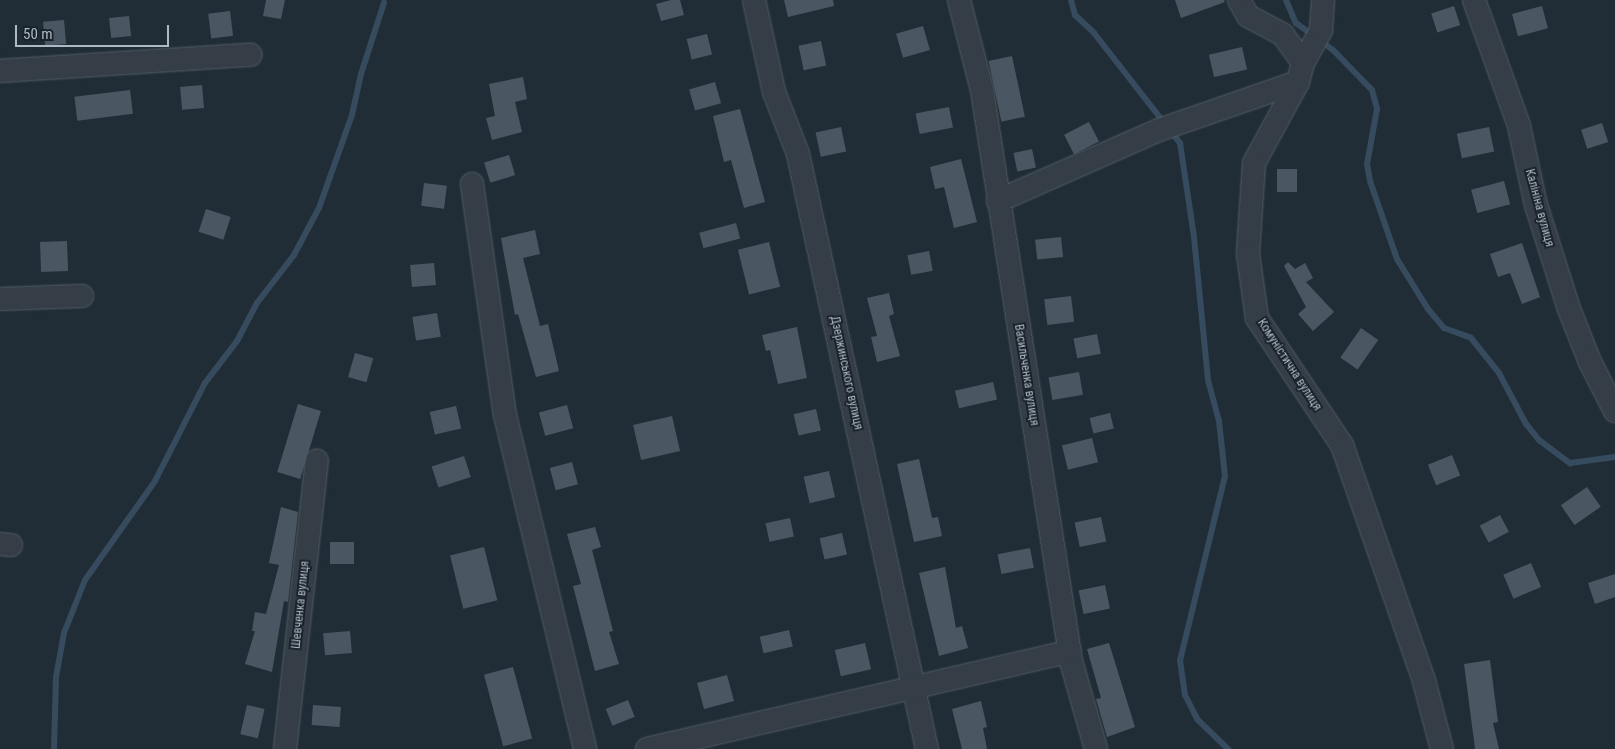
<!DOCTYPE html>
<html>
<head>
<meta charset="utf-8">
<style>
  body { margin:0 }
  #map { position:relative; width:1615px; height:749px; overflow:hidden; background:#212d36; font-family:"Roboto Condensed",sans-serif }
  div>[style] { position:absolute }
  .stream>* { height:6px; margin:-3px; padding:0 3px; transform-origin:3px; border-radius:3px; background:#364b5d }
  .building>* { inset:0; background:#4a5762; transform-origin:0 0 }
  .roads { filter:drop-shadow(0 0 1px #525c65) drop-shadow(0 0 1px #525c65) }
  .street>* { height:22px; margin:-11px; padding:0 11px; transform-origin:11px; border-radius:11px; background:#353e47 }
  span { translate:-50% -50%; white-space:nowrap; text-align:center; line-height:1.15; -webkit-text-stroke:4px #1a232b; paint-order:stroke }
  .street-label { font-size:12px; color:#afb9c4 }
  .scale { position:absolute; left:15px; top:25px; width:154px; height:22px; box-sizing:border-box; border:2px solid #afb9c4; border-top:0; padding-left:6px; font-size:15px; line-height:18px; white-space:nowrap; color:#afb9c4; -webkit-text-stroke:4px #1a232b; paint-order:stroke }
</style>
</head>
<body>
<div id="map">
  <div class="stream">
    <div style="left:1071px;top:0;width:16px;rotate:75deg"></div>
    <div style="left:1075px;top:15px;width:26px;rotate:43deg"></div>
    <div style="left:1094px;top:33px;width:140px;rotate:52deg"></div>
    <div style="left:1180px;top:143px;width:95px;rotate:81.5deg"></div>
    <div style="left:1194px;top:237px;width:144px;rotate:84.4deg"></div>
    <div style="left:1208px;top:380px;width:42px;rotate:75deg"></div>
    <div style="left:1219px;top:421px;width:55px;rotate:83.8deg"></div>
    <div style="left:1225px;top:476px;width:189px;rotate:103.7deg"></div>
    <div style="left:1180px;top:660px;width:35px;rotate:82deg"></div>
    <div style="left:1185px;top:695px;width:28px;rotate:63deg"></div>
    <div style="left:1198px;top:720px;width:42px;rotate:44deg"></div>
    <div style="left:1286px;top:0;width:25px;rotate:67deg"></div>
    <div style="left:1296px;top:23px;width:46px;rotate:36.1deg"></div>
    <div style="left:1333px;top:50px;width:56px;rotate:45.7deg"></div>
    <div style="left:1372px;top:90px;width:20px;rotate:75deg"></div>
    <div style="left:1377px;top:109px;width:56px;rotate:100.3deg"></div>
    <div style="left:1367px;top:164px;width:17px;rotate:80deg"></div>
    <div style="left:1370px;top:181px;width:83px;rotate:70.9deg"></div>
    <div style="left:1397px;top:259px;width:59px;rotate:58.2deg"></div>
    <div style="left:1428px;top:309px;width:25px;rotate:50deg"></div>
    <div style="left:1444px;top:328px;width:29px;rotate:20deg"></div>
    <div style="left:1471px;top:338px;width:45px;rotate:51.3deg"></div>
    <div style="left:1499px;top:373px;width:58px;rotate:62.1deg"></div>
    <div style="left:1526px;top:424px;width:21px;rotate:51deg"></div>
    <div style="left:1539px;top:440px;width:39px;rotate:37deg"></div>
    <div style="left:1570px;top:463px;width:45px;rotate:-7.6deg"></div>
    <div style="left:54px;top:749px;width:72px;rotate:-88.4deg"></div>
    <div style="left:56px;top:677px;width:45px;rotate:-79.7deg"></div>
    <div style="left:64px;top:633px;width:57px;rotate:-68.4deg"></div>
    <div style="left:85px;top:580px;width:121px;rotate:-54.7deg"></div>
    <div style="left:155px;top:481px;width:110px;rotate:-63deg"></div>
    <div style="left:205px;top:383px;width:53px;rotate:-52.7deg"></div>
    <div style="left:237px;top:341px;width:43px;rotate:-62.2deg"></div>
    <div style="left:257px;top:303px;width:61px;rotate:-52.4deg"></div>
    <div style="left:294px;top:255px;width:53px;rotate:-62deg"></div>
    <div style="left:319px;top:208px;width:99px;rotate:-70.5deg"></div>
    <div style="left:352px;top:115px;width:42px;rotate:-77.6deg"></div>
    <div style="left:361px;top:74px;width:75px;rotate:-72.1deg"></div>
  </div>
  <div class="building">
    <div style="clip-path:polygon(266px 0,285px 0,281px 19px,263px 16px)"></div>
    <div style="clip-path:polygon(671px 0,680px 0,684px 15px,661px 21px,656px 4px)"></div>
    <div style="clip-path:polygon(784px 0,833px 0,834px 6px,788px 17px)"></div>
    <div style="clip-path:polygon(1175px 0,1224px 0,1225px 2px,1181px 18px)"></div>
    <div style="left:1454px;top:6px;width:20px;height:24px;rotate:72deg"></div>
    <div style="left:1542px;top:6px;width:23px;height:31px;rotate:75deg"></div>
    <div style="left:230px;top:11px;width:25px;height:22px;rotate:83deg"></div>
    <div style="left:129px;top:16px;width:20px;height:20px;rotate:84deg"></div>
    <div style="left:64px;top:20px;width:24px;height:21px;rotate:85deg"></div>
    <div style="left:923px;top:26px;width:25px;height:28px;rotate:74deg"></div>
    <div style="left:707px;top:34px;width:21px;height:21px;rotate:76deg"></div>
    <div style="left:821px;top:41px;width:25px;height:23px;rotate:78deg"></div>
    <div style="left:1242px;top:47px;width:23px;height:34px;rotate:77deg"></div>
    <div style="left:1012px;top:56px;width:62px;height:24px;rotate:78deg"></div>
    <div style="clip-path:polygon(523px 77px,527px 99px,515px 102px,522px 132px,492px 140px,486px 118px,495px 116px,489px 84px)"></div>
    <div style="left:715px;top:82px;width:22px;height:27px;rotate:74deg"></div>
    <div style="left:202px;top:85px;width:23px;height:22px;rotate:85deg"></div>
    <div style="left:130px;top:90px;width:24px;height:56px;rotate:83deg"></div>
    <div style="left:949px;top:107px;width:21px;height:34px;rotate:79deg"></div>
    <div style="clip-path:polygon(740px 109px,765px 202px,744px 208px,731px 160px,724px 162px,713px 116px)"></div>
    <div style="left:1089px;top:122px;width:22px;height:28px;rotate:63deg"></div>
    <div style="left:1602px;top:123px;width:20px;height:22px;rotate:72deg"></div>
    <div style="left:841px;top:127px;width:25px;height:26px;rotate:78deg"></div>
    <div style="left:1489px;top:127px;width:25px;height:33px;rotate:78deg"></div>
    <div style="left:1032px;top:149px;width:19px;height:19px;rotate:78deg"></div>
    <div style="left:509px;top:155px;width:21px;height:26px;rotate:73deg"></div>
    <div style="clip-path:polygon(961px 159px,977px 222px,954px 228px,944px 187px,935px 189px,930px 167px)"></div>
    <div style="left:1277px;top:169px;width:20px;height:23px"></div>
    <div style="left:1504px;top:181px;width:24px;height:34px;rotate:75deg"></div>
    <div style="left:424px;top:183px;width:23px;height:23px;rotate:7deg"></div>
    <div style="left:206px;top:209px;width:26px;height:24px;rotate:18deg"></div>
    <div style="left:736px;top:223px;width:16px;height:38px;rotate:75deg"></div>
    <div style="clip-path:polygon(535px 230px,540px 254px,523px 258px,540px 326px,548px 324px,559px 371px,536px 377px,518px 314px,515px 315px,501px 238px)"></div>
    <div style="left:1061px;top:237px;width:20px;height:26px;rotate:84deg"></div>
    <div style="left:67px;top:241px;width:30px;height:27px;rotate:88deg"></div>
    <div style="left:769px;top:242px;width:46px;height:32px;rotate:76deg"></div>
    <div style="clip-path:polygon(1522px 243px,1540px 297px,1522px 304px,1510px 273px,1498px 277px,1490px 254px)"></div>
    <div style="left:929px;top:251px;width:20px;height:22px;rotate:79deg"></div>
    <div style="clip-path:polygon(1288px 262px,1295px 269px,1305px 263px,1313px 278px,1306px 282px,1334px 312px,1313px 331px,1298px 314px,1306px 307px,1284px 266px)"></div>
    <div style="left:434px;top:263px;width:22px;height:24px;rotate:85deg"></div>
    <div style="clip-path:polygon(889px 293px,894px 314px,889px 316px,900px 356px,877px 362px,871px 337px,877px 336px,867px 298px)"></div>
    <div style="left:1071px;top:296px;width:26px;height:27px;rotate:83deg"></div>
    <div style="left:437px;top:313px;width:24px;height:25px;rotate:81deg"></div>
    <div style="clip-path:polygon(797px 327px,807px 378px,778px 384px,770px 350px,766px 351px,762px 335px)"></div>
    <div style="left:1361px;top:328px;width:21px;height:36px;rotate:35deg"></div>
    <div style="left:1097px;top:334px;width:20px;height:24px;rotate:79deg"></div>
    <div style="left:355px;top:353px;width:19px;height:25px;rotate:16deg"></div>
    <div style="left:1079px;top:372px;width:23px;height:31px;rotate:80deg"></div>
    <div style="left:993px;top:382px;width:18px;height:39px;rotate:77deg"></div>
    <div style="left:298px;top:404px;width:24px;height:71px;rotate:17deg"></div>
    <div style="left:567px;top:405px;width:24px;height:29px;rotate:75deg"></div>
    <div style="left:456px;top:406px;width:23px;height:27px;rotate:77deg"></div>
    <div style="left:816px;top:409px;width:22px;height:23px;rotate:77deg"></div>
    <div style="left:1110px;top:413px;width:16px;height:21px;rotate:76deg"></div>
    <div style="left:672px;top:416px;width:36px;height:40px;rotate:77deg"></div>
    <div style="left:1092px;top:438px;width:25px;height:31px;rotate:76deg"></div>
    <div style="left:1452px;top:455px;width:22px;height:26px;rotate:68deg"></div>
    <div style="left:464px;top:456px;width:22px;height:34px;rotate:72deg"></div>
    <div style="clip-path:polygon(919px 459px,932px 518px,938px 517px,942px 536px,914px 542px,897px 464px)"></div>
    <div style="left:572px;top:462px;width:23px;height:23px;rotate:75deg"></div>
    <div style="left:829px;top:471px;width:27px;height:26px;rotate:77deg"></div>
    <div style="left:1587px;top:487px;width:24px;height:32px;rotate:55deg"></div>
    <div style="clip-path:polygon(281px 507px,298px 512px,288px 602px,284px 601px,272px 672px,245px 664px,255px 631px,252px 631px,255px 612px,266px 614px,279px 565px,269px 563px)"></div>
    <div style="left:1500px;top:515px;width:19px;height:23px;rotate:62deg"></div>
    <div style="left:1101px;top:517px;width:25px;height:27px;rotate:78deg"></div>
    <div style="left:790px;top:518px;width:19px;height:25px;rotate:78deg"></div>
    <div style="clip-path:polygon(595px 527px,601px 547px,592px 550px,613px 631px,609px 632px,619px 664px,595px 671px,573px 586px,581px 584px,567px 534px)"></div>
    <div style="left:842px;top:533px;width:22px;height:23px;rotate:77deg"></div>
    <div style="left:330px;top:542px;width:24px;height:22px"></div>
    <div style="left:484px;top:547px;width:55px;height:35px;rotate:76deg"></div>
    <div style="left:1030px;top:548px;width:20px;height:33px;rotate:79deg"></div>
    <div style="left:1531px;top:563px;width:26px;height:30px;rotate:67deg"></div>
    <div style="clip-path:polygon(945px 567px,956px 628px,962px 626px,968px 648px,939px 656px,919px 573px)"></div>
    <div style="clip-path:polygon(1615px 574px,1615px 597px,1595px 604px,1588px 583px)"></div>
    <div style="left:1105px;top:585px;width:24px;height:27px;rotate:78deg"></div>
    <div style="left:789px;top:630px;width:17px;height:30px;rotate:77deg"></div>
    <div style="left:350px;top:631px;width:22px;height:27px;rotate:85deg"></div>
    <div style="left:865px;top:643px;width:27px;height:31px;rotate:77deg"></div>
    <div style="clip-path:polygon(1109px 643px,1135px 727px,1107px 737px,1096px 699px,1101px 698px,1087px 649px)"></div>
    <div style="clip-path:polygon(1490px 660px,1498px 722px,1493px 723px,1499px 749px,1475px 749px,1464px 664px)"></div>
    <div style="left:513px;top:667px;width:74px;height:30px;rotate:75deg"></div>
    <div style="left:727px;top:675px;width:27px;height:31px;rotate:75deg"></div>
    <div style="left:628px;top:700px;width:18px;height:24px;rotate:68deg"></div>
    <div style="clip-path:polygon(981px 701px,987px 727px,983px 728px,987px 749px,962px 749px,952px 709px)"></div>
    <div style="left:247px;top:705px;width:18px;height:30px;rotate:13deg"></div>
    <div style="left:313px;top:705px;width:28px;height:20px;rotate:4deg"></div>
  </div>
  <div class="roads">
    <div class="street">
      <div style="left:754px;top:0;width:94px;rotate:77.7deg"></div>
      <div style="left:774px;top:92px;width:66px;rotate:68.8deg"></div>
      <div style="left:798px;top:154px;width:609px;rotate:77.77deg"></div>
      <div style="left:959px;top:0;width:93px;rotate:75.7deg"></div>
      <div style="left:982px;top:90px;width:578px;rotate:81.14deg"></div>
      <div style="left:1071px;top:661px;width:91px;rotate:74.1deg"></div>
      <div style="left:1239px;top:0;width:18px;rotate:61deg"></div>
      <div style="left:1248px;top:16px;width:40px;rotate:28deg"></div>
      <div style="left:1283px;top:35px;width:34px;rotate:54deg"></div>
      <div style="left:1303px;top:63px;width:20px;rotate:105deg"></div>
      <div style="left:1298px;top:82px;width:92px;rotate:118.5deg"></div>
      <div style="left:1254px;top:163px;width:91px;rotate:93.8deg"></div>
      <div style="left:1248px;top:254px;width:65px;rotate:82deg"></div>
      <div style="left:1257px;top:318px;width:153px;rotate:56.2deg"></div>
      <div style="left:1342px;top:445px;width:250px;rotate:70.8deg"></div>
      <div style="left:1424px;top:681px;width:70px;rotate:75.2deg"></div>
      <div style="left:1474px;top:0;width:134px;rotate:70.3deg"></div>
      <div style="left:1519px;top:126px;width:81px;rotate:77.9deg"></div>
      <div style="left:1536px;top:205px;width:109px;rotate:72.4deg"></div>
      <div style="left:1569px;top:309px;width:57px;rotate:68.4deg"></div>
      <div style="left:1590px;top:362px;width:55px;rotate:63deg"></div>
      <div style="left:1303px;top:63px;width:38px;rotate:-61deg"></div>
      <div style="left:1321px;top:30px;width:30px;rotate:-86deg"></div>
      <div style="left:0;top:71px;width:251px;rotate:-3.7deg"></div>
      <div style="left:472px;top:184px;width:233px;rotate:81.9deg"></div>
      <div style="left:505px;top:415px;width:343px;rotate:76.5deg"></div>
      <div style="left:998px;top:201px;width:176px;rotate:-23.8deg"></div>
      <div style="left:1159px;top:130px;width:147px;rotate:-19.1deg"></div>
      <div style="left:0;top:299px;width:82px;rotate:-2.1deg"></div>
      <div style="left:0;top:544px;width:11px;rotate:5deg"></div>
      <div style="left:285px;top:749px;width:290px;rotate:-83.7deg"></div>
      <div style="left:647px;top:749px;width:434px;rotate:-13deg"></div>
    </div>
  </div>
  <div class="street-label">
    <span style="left:1539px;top:208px;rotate:75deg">Калініна вулиця</span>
    <span style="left:1289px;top:365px;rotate:57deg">Комуністична вулиця</span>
    <span style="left:846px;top:373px;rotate:78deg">Дзержинського вулиця</span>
    <span style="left:1026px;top:375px;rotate:81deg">Васильченка вулиця</span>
    <span style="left:301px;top:605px;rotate:-84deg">Шевченка вулиця</span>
  </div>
  <div class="scale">50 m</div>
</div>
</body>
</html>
